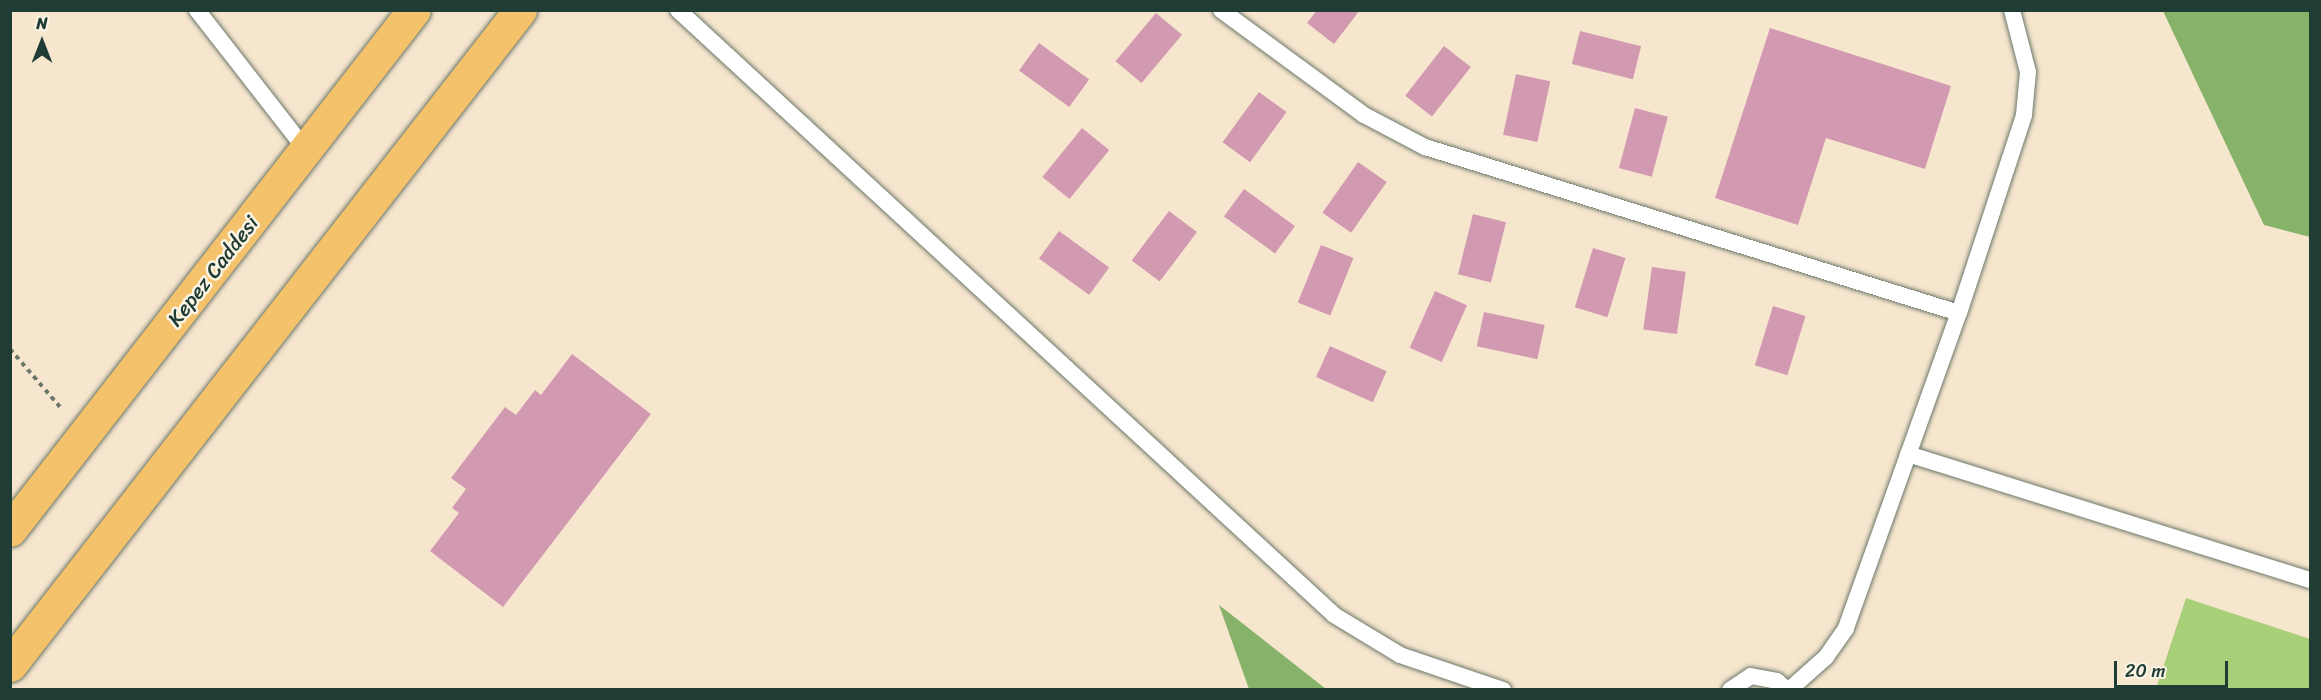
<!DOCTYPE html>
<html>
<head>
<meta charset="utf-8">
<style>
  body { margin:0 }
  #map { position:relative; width:2321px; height:700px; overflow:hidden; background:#f7e6ce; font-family:Sriracha,sans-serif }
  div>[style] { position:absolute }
  .green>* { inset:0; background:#a8cf79 }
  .forest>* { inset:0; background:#86b269 }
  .building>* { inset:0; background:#d29ab1; transform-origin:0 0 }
  .path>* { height:4px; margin-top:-2px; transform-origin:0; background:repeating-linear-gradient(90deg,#6b786a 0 4.5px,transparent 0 9px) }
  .roads { filter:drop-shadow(0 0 2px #6b786a) drop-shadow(0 0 2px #6b786a) }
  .lane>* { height:16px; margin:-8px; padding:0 8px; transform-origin:8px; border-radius:8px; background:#fff }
  .primary>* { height:33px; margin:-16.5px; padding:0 16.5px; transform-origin:16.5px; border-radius:16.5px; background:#f4c26a }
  span { translate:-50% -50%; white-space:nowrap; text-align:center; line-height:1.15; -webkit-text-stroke:5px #fcf5e5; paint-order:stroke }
  .street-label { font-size:21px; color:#1f3d34 }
  .frame { position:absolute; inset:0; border:12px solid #1f3d34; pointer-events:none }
  .north { position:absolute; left:12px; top:12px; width:60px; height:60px; -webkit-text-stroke:4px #fcf5e5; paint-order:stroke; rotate:0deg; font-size:16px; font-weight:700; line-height:24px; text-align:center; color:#1f3d34 }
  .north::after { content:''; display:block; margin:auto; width:21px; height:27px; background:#1f3d34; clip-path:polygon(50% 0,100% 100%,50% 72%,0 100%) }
  .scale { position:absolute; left:2114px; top:661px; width:114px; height:27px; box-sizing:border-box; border:3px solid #1f3d34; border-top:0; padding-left:8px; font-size:18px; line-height:21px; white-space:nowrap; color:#1f3d34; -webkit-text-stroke:4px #fcf5e5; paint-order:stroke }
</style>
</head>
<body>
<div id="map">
  <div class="green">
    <div style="clip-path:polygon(2186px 598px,2310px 639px,2310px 689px,2156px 689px)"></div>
  </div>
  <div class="forest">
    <div style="clip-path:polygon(2163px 11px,2310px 11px,2310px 237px,2264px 225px)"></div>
    <div style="clip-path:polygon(1219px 605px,1326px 689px,1249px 689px)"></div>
  </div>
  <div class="building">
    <div style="clip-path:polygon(1317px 10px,1360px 10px,1334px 44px,1307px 23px)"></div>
    <div style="left:1156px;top:13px;width:34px;height:63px;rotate:40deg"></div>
    <div style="clip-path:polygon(1770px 28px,1951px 86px,1925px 169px,1826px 138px,1798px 225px,1715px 198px)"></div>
    <div style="left:1580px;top:31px;width:63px;height:34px;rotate:14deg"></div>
    <div style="left:1039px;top:43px;width:62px;height:34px;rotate:36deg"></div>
    <div style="left:1444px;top:46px;width:34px;height:63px;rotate:38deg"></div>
    <div style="left:1516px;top:74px;width:35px;height:62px;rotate:12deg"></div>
    <div style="left:1259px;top:92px;width:34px;height:62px;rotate:36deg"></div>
    <div style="left:1635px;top:108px;width:34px;height:62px;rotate:15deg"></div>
    <div style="left:1082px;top:128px;width:35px;height:63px;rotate:39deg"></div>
    <div style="left:1358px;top:162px;width:35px;height:62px;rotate:35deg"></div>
    <div style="left:1244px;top:189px;width:63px;height:34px;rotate:36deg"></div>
    <div style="left:1169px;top:211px;width:35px;height:62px;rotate:37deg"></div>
    <div style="left:1473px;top:214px;width:34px;height:62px;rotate:14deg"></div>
    <div style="left:1059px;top:231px;width:62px;height:34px;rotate:36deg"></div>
    <div style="left:1321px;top:245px;width:35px;height:62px;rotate:22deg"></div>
    <div style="left:1593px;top:248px;width:34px;height:62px;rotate:17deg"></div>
    <div style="left:1652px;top:267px;width:34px;height:63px;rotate:8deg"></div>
    <div style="left:1435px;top:291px;width:35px;height:62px;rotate:24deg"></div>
    <div style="left:1773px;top:306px;width:34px;height:62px;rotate:17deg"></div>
    <div style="left:1484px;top:312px;width:62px;height:35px;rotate:12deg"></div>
    <div style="left:1330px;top:346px;width:62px;height:34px;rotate:24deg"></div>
    <div style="clip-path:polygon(572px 354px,651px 414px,503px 607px,430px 551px,459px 513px,452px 508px,466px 489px,451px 478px,505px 407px,516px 415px,535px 390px,541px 395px)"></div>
  </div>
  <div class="path">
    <div style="left:10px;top:349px;width:78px;rotate:49.2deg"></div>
  </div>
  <div class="roads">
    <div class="lane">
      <div style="left:197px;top:10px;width:177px;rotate:52.1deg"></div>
      <div style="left:678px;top:10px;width:892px;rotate:42.68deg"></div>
      <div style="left:1334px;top:615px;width:77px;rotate:31.2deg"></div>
      <div style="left:1400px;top:655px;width:109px;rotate:18.8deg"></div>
      <div style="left:1221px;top:10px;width:177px;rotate:36.3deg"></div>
      <div style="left:1364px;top:115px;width:69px;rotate:27.7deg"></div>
      <div style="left:1425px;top:147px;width:559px;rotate:17.27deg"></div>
      <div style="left:1908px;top:454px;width:421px;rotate:17.4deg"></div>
      <div style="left:1730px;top:690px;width:25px;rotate:-34deg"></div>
      <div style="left:1751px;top:676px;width:26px;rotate:11deg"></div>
      <div style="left:1777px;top:681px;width:13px;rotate:42deg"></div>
      <div style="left:1789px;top:690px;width:50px;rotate:-41.7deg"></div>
      <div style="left:1826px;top:657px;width:35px;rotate:-55deg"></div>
      <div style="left:1846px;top:628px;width:335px;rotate:-70.3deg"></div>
      <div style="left:1959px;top:313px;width:208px;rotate:-71.8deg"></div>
      <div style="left:2024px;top:115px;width:43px;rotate:-84.7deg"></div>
      <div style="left:2028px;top:72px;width:64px;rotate:-104.5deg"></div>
    </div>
    <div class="primary">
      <div style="left:10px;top:530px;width:658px;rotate:-52.16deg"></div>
      <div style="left:10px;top:665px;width:830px;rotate:-52.09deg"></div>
    </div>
  </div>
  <div class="street-label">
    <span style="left:213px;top:271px;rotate:-52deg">Kepez Caddesi</span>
  </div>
  <div class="frame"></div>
  <div class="north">N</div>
  <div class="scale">20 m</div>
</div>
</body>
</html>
